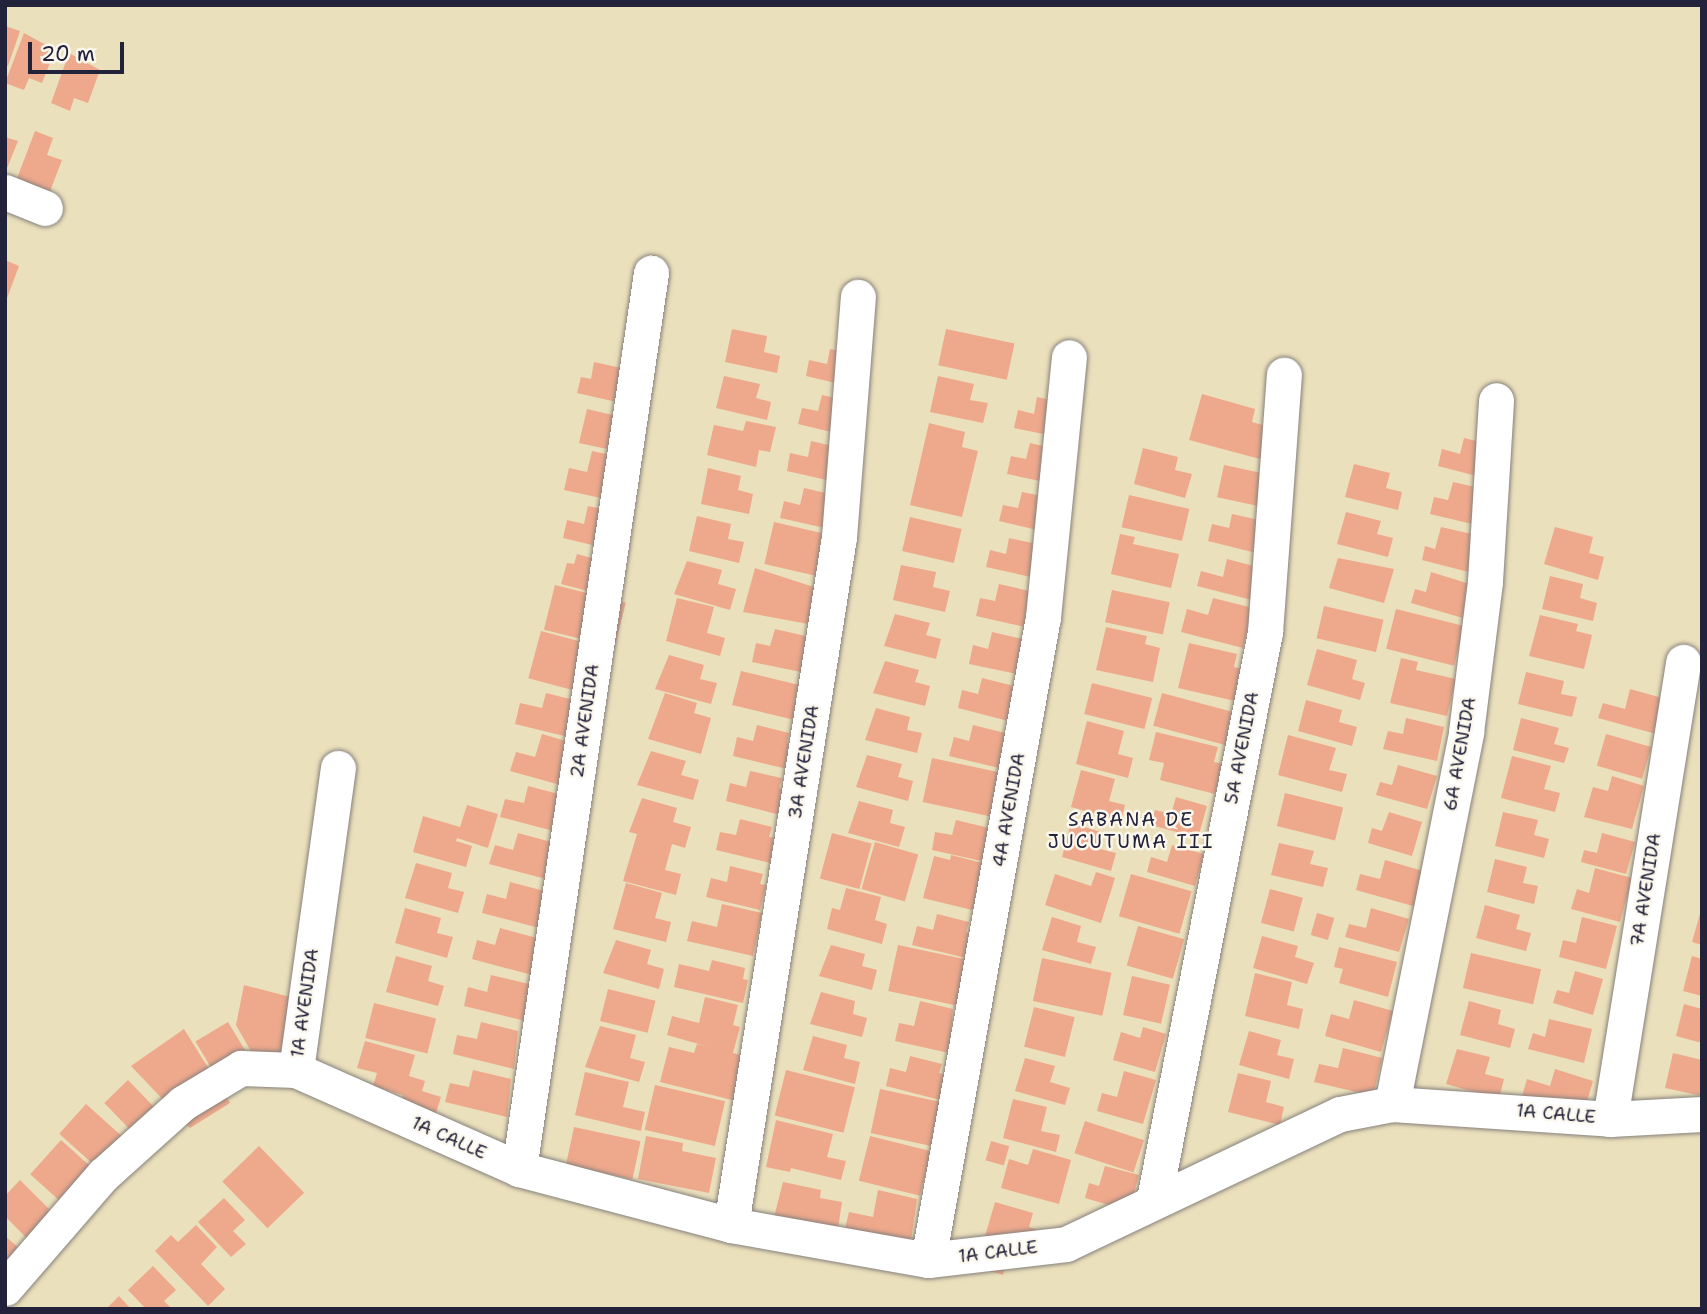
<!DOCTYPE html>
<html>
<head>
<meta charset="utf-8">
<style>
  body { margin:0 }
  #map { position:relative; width:1707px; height:1314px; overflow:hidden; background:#ebe0bc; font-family:"Shantell Sans",sans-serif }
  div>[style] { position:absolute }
  .building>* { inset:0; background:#eea88c; transform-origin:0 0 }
  .roads { filter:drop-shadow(0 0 2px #86817c) drop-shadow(0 0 2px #86817c) }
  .minor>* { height:35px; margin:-17.5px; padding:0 17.5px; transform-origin:17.5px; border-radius:17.5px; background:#fff }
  span { translate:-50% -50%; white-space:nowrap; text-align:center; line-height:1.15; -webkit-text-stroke:5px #fbf7ec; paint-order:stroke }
  .street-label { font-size:18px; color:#22223b }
  .neighbourhood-label { font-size:19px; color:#22223b; letter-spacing:2px }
  .frame { position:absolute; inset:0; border:7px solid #22223b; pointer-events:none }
  .scale { position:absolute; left:28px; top:42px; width:96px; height:32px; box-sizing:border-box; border:4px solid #22223b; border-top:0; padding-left:9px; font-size:21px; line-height:24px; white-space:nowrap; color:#22223b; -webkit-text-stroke:5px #fbf7ec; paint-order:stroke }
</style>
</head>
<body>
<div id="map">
  <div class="building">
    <div style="clip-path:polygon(5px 26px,20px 31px,8px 66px,5px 65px)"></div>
    <div style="clip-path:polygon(24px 33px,55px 50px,42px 83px,29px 78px,24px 90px,5px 83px)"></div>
    <div style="clip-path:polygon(69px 53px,100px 70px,88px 103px,74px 98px,70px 111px,51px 103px)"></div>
    <div style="clip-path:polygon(35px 131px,53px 138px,47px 155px,62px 160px,49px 194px,16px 181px)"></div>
    <div style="clip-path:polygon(5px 137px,18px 141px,5px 173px)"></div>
    <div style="clip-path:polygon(5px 260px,19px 266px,6px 301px,5px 301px)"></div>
    <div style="clip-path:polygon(732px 329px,767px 336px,764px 352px,780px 356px,777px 373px,725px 362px)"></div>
    <div style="left:946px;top:329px;width:70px;height:37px;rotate:12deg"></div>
    <div style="clip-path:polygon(830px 349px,868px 357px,861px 389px,806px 376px,809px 360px,827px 364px)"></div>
    <div style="clip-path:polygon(594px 362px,644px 373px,643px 408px,577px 393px,581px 377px,591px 379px)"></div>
    <div style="clip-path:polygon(724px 376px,760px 384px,756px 398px,771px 402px,767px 420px,716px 408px)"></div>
    <div style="clip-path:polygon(938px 376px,974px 384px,970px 400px,988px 403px,983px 423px,930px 412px)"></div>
    <div style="clip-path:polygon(1202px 394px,1255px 409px,1252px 422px,1288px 432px,1279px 464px,1189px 440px)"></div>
    <div style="clip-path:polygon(822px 395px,853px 402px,852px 437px,798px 424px,802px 408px,818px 411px)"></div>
    <div style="clip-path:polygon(1037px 397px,1069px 404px,1068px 439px,1014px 428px,1018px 410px,1034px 414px)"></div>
    <div style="clip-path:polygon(587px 409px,634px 420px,635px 455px,579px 443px)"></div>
    <div style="clip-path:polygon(746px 421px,776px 427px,770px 452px,759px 450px,756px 467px,707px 455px,714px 425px,743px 431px)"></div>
    <div style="clip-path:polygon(929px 423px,965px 432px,962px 447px,978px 451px,962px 517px,910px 505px)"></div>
    <div style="clip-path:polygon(1464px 438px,1501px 447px,1492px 480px,1438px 466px,1442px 449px,1460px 454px)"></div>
    <div style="clip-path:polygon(811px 441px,846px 449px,844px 484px,787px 471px,790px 453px,808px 457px)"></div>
    <div style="clip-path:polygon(1030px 443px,1060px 450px,1059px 485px,1007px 474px,1011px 456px,1026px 459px)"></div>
    <div style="clip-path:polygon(1143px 448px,1178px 457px,1175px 470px,1192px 474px,1185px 498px,1134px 484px)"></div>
    <div style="clip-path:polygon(592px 451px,634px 460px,624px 503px,564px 490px,569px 468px,587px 472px)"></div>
    <div style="clip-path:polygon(1354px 464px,1390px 473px,1386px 488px,1402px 492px,1398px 510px,1345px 497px)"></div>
    <div style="left:1224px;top:465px;width:53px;height:33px;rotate:12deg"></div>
    <div style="clip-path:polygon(708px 468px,741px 476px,738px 490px,753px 494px,749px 514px,701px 504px)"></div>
    <div style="clip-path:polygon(1453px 482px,1493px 491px,1485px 527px,1430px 514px,1434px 497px,1448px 500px)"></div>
    <div style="clip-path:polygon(804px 488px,834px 495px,834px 530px,780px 518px,784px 501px,800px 505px)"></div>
    <div style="clip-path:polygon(1022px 492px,1052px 498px,1050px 533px,999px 521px,1003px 505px,1018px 508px)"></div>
    <div style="left:1129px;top:495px;width:62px;height:33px;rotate:13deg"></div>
    <div style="clip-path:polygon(588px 506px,617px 512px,617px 551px,563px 538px,567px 520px,584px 524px)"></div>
    <div style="clip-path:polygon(1346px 512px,1381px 521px,1377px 534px,1393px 538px,1388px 557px,1337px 544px)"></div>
    <div style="clip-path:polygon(1232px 514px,1268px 522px,1260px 554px,1208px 541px,1212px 524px,1229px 528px)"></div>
    <div style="clip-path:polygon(697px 516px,731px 524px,728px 539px,744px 542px,739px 563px,689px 551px)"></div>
    <div style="left:910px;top:517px;width:53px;height:35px;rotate:13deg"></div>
    <div style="left:774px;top:522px;width:74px;height:43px;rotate:13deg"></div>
    <div style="clip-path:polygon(1441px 527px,1485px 537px,1476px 574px,1422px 560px,1425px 546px,1435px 549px)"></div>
    <div style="clip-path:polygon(1555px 527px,1593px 537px,1589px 553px,1604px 557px,1598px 580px,1544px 564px)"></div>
    <div style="clip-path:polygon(1120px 534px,1135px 537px,1133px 544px,1179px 554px,1171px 588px,1111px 574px)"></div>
    <div style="clip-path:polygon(1009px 538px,1042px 545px,1040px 579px,986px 567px,990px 550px,1006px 554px)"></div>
    <div style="clip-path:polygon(577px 554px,610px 563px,607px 596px,561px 584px,567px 563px,574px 564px)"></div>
    <div style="clip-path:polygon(1338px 558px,1394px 569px,1384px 603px,1329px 588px)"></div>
    <div style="clip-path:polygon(1227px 559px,1261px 568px,1252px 600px,1197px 586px,1201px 571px,1223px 577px)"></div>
    <div style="clip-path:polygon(687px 561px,722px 570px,718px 584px,736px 589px,730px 610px,674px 594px)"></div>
    <div style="clip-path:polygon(901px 565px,936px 572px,933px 587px,950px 591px,945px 612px,893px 600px)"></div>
    <div style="clip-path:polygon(755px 568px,823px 590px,814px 625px,743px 612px)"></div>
    <div style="clip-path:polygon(1431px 572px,1473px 585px,1463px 618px,1411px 603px,1415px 589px,1426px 592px)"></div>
    <div style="clip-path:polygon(1550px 576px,1583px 584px,1580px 598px,1597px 603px,1593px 621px,1542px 609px)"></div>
    <div style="clip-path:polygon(999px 584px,1034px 592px,1033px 629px,976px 616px,980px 598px,995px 601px)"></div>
    <div style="left:555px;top:585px;width:73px;height:46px;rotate:14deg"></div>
    <div style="left:1112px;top:590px;width:59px;height:33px;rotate:12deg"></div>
    <div style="clip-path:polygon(677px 598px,714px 607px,707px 633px,725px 638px,720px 656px,666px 641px)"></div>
    <div style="clip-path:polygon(1213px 598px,1253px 608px,1243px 648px,1181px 632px,1187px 609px,1208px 615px)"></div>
    <div style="left:1324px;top:606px;width:61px;height:33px;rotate:13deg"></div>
    <div style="left:1396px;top:609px;width:70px;height:41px;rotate:14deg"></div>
    <div style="clip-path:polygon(895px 614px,930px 623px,926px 635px,941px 639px,936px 659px,884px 646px)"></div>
    <div style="clip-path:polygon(1540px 615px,1578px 624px,1576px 631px,1592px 635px,1584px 669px,1529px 656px)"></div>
    <div style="clip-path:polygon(1106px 627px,1147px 636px,1145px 644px,1160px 648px,1153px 682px,1096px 670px)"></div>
    <div style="clip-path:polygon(775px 629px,810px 637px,806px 673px,752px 662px,756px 643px,770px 646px)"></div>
    <div style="left:541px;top:631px;width:60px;height:49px;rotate:15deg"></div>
    <div style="clip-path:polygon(992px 632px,1022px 639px,1022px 675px,969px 664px,973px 645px,988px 649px)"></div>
    <div style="clip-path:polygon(1189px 643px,1237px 654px,1234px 667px,1243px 669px,1235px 701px,1178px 688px)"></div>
    <div style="clip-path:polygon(1317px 649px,1357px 660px,1352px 679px,1365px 683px,1360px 700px,1307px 685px)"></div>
    <div style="clip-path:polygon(669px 655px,704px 665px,700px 679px,717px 683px,711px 704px,655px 689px)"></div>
    <div style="clip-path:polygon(1401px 658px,1418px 662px,1416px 670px,1456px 679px,1447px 716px,1390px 703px)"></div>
    <div style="clip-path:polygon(885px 661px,919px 670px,915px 682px,930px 686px,925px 706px,873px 693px)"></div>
    <div style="clip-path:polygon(741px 671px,799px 685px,795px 699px,816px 704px,812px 724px,732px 705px)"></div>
    <div style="clip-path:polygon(1526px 672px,1564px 681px,1561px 694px,1577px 697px,1572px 717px,1518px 704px)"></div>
    <div style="clip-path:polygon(982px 678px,1014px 686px,1012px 722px,958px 708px,962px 690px,978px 694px)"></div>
    <div style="left:1092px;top:683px;width:62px;height:32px;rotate:14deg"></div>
    <div style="clip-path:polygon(1630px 689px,1666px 699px,1656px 734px,1598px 718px,1603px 703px,1625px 709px)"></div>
    <div style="clip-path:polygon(546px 693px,602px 707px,593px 743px,515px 724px,520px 703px,542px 708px)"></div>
    <div style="clip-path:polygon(665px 693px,697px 703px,694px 713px,711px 718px,701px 754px,648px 739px)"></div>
    <div style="left:1162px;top:693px;width:86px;height:34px;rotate:15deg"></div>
    <div style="clip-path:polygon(1306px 700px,1342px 710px,1339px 722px,1357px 727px,1352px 746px,1298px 731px)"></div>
    <div style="clip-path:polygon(876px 708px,910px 717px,907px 730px,922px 733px,917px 753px,865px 740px)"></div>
    <div style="clip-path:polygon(1406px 718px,1444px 727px,1437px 761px,1383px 749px,1388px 731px,1403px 734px)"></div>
    <div style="clip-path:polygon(1521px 718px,1559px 728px,1554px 744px,1569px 748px,1564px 763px,1513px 750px)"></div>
    <div style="clip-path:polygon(1087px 721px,1124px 731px,1118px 754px,1133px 758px,1128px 778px,1076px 764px)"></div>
    <div style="clip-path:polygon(757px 725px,789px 733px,787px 743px,793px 744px,787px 769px,733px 756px,737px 737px,753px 741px)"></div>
    <div style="clip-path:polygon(973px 725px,1005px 733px,1003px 769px,949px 756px,954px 737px,969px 741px)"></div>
    <div style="clip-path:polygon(1156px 732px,1218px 747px,1214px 762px,1223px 764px,1215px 794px,1160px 780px,1164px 763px,1149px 760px)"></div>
    <div style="clip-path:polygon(542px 734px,579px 745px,571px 788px,510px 771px,516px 752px,535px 757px)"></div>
    <div style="left:1606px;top:734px;width:47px;height:33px;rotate:16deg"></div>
    <div style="clip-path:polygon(1288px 735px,1336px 748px,1329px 770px,1347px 774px,1342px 792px,1278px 775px)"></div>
    <div style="clip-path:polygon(651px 751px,686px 761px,681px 775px,699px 780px,693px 800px,637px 785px)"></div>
    <div style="clip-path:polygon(867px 755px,902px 764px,898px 777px,913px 781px,908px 801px,856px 787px)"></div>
    <div style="clip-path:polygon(1512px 756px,1551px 766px,1544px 789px,1560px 793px,1555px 812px,1501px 798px)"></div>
    <div style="left:932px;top:758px;width:91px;height:45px;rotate:12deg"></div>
    <div style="clip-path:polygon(1398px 765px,1437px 776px,1427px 809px,1376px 795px,1380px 782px,1392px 785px)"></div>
    <div style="clip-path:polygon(1081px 770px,1115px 779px,1109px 801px,1125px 805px,1121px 821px,1071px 807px)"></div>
    <div style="clip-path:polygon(750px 771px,782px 778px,779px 788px,786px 790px,780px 815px,726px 801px,730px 783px,746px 787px)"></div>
    <div style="clip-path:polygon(1612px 776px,1644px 786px,1632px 829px,1584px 817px,1593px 787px,1608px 791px)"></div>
    <div style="clip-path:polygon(528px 786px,566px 796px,561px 833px,500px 817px,505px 799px,524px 803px)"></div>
    <div style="left:1285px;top:793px;width:60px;height:34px;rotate:14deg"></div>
    <div style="clip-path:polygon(1176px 797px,1207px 806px,1198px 838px,1151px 825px,1155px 810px,1171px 814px)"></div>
    <div style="clip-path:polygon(642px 798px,677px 808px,673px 822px,691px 827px,685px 848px,672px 844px,665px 870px,681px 874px,676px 895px,623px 881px,637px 834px,629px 832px)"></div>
    <div style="clip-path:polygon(859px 801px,893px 810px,890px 823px,905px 827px,899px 847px,848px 833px)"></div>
    <div style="clip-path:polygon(467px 805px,498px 814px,488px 848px,457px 838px,456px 841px,472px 846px,466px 867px,413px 852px,423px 816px,460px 827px)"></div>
    <div style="clip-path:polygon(1389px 812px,1422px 822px,1412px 856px,1368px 843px,1372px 828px,1382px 831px)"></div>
    <div style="clip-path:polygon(1503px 812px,1538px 820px,1534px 835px,1549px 839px,1544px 858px,1495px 846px)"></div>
    <div style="clip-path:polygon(740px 819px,772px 827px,769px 837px,776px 838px,770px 863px,716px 850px,720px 832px,736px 835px)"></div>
    <div style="clip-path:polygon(956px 820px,989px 828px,986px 862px,932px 850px,935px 832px,952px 835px)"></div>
    <div style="clip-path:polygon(1071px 823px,1101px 832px,1096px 848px,1116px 853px,1111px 871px,1062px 857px)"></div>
    <div style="clip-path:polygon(518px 833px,555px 843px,550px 880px,489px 864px,495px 845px,513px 850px)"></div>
    <div style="left:832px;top:833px;width:41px;height:47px;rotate:15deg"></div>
    <div style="clip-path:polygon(1602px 833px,1635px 842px,1626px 874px,1581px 862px,1584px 850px,1597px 853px)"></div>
    <div style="left:875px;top:842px;width:45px;height:49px;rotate:16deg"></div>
    <div style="clip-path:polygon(1279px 843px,1314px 851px,1310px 864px,1328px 868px,1323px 887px,1271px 875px)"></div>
    <div style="clip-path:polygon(1172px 845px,1204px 854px,1195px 886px,1147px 872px,1151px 857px,1167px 862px)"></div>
    <div style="clip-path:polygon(951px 855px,1002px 868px,976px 911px,923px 898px,934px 856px,950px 860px)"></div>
    <div style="clip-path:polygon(1495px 859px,1527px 867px,1523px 883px,1538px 886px,1534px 904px,1487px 892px)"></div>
    <div style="clip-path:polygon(1385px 860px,1430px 873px,1420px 908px,1356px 890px,1360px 874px,1380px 879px)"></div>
    <div style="clip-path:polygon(416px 863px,452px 873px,448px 888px,464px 892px,458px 913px,405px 898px)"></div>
    <div style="clip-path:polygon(730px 866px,763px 874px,760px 884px,766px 885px,760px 910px,706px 897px,711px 878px,727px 882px)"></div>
    <div style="clip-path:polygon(1595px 868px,1632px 878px,1620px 922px,1571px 909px,1577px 889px,1589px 893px)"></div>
    <div style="clip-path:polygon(1096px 872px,1115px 878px,1101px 923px,1045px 905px,1055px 874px,1091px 886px)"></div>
    <div style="left:1131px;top:874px;width:63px;height:44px;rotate:16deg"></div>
    <div style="clip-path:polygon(510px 882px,548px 892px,543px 929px,482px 913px,487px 894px,506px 899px)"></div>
    <div style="clip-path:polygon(626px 883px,662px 893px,655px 918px,671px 922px,666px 942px,613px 929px)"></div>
    <div style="clip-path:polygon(846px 888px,881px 897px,875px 920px,887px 924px,882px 944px,827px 929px,832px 908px,840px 910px)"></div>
    <div style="left:1270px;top:889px;width:34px;height:35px;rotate:15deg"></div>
    <div style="clip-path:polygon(722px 904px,762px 913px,753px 956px,687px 941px,692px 921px,717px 927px)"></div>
    <div style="clip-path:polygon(1485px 905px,1520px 915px,1516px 929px,1531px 933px,1526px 951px,1476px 938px)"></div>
    <div style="clip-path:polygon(405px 908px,441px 918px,437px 933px,453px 937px,447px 958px,395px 943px)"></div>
    <div style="clip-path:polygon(1371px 908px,1409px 919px,1399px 952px,1345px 937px,1349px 924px,1366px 928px)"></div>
    <div style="clip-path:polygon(1701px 910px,1702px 910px,1702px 945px,1692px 942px)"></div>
    <div style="left:1317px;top:913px;width:18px;height:23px;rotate:16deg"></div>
    <div style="clip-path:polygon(937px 914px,969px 922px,966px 932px,972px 933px,966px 958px,912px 945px,917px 926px,933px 930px)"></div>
    <div style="clip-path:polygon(1052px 917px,1081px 926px,1077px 942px,1096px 947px,1091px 964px,1042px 950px)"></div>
    <div style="clip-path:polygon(1582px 917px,1617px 926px,1606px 969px,1559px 957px,1563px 940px,1576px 943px)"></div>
    <div style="left:1138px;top:926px;width:48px;height:41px;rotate:16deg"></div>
    <div style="clip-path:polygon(500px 928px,537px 938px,532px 975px,472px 959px,477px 940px,495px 945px)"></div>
    <div style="clip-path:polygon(1262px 936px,1298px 946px,1295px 957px,1314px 963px,1307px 984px,1253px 968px)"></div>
    <div style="clip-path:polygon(616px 940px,651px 950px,647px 964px,664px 969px,659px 989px,603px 973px)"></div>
    <div style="clip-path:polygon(831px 945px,865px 954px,862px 966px,877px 970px,872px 990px,819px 976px)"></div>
    <div style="left:898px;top:945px;width:71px;height:47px;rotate:12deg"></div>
    <div style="clip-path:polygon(1339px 947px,1397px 962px,1388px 997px,1339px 983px,1343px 969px,1334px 967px)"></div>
    <div style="left:1471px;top:953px;width:72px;height:36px;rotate:13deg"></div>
    <div style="clip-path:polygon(396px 956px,432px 966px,428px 981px,444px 986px,438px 1006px,386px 992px)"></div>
    <div style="clip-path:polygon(1692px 956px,1702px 959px,1702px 996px,1683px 991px)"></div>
    <div style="left:1042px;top:958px;width:71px;height:44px;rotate:12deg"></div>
    <div style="clip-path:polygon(712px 960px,745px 968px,743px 979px,748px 980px,743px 1003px,674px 987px,679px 964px,709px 971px)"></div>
    <div style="clip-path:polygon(1575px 971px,1603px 979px,1593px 1015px,1553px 1003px,1557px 990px,1569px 993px)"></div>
    <div style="clip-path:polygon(1255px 973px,1292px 982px,1287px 1005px,1303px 1009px,1299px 1029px,1245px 1016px)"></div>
    <div style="clip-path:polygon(491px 975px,529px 984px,525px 1021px,464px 1006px,468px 987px,487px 992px)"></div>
    <div style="left:1132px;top:976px;width:39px;height:40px;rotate:13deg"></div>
    <div style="clip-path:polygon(244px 985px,313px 1003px,298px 1071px,257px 1062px,236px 1025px)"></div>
    <div style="left:608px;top:989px;width:49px;height:33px;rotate:14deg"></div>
    <div style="clip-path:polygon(821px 992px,855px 1001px,853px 1014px,867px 1018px,862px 1037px,810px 1024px)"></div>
    <div style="clip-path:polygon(705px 997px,738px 1005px,733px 1025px,740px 1027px,733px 1053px,747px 1057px,736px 1101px,660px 1082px,669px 1047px,694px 1053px,697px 1044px,709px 1047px,667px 1035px,672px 1016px,699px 1023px)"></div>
    <div style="clip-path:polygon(1354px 1000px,1393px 1011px,1381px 1052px,1325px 1036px,1331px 1014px,1349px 1019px)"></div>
    <div style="clip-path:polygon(920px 1001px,953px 1009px,949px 1053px,895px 1041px,899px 1023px,914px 1026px)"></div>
    <div style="clip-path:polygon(1469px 1001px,1501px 1010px,1498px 1024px,1515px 1029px,1510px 1048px,1460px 1035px)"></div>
    <div style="left:374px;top:1003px;width:64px;height:36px;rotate:14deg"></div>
    <div style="clip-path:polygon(1684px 1004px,1702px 1009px,1702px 1043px,1676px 1036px)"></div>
    <div style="left:1034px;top:1007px;width:42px;height:41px;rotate:14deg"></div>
    <div style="clip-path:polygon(1549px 1019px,1592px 1029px,1584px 1063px,1528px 1049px,1533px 1033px,1545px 1037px)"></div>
    <div style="left:228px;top:1022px;width:57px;height:38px;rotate:59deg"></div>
    <div style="clip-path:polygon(481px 1022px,518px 1031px,514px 1069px,453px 1054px,457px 1035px,477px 1039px)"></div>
    <div style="clip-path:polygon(600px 1026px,636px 1035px,630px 1058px,645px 1062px,639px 1082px,585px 1067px)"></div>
    <div style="clip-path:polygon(1143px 1027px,1166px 1034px,1155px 1072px,1113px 1060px,1121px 1032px,1140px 1038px)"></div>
    <div style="clip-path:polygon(184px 1029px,230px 1103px,190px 1128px,131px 1066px)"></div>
    <div style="clip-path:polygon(1249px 1031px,1281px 1040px,1277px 1055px,1294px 1059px,1289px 1079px,1239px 1065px)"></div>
    <div style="clip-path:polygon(813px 1036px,847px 1045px,844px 1058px,860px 1062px,855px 1084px,803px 1070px)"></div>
    <div style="clip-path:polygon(365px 1041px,415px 1055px,409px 1076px,425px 1081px,422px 1091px,441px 1097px,434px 1119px,399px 1108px,403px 1095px,373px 1086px,377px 1073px,357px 1068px)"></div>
    <div style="clip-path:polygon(1343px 1048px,1382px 1058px,1373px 1096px,1314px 1082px,1319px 1064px,1338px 1068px)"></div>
    <div style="clip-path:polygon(1457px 1049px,1490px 1057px,1485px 1074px,1504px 1079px,1499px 1099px,1446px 1084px)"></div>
    <div style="clip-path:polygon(1673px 1053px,1702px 1060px,1702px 1096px,1665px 1088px)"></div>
    <div style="clip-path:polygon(910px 1056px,942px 1064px,939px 1073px,946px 1075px,940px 1100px,886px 1086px,890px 1068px,906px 1072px)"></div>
    <div style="clip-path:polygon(1025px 1058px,1055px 1066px,1050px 1082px,1070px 1088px,1065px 1105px,1015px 1091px)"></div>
    <div style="clip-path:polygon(1555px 1069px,1593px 1081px,1583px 1115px,1522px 1096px,1527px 1079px,1550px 1086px)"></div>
    <div style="clip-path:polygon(473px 1070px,511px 1079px,507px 1117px,445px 1102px,450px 1083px,469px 1087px)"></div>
    <div style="left:786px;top:1070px;width:71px;height:47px;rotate:14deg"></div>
    <div style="clip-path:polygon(1124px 1071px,1156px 1080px,1143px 1124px,1097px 1111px,1102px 1093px,1117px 1097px)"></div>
    <div style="clip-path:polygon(585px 1072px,629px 1082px,623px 1107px,645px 1112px,641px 1131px,575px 1115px)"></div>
    <div style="clip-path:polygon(1238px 1073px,1271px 1081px,1266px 1102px,1284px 1107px,1280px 1125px,1228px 1112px)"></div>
    <div style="left:128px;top:1080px;width:59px;height:33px;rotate:46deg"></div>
    <div style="left:655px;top:1085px;width:72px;height:46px;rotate:13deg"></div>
    <div style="left:880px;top:1089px;width:62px;height:45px;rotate:12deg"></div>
    <div style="clip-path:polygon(1013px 1099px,1047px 1107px,1041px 1131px,1060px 1135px,1056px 1152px,1003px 1138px)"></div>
    <div style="left:86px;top:1104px;width:70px;height:40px;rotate:42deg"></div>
    <div style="clip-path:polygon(776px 1120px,833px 1134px,827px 1157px,846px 1161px,841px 1180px,791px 1168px,790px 1172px,766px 1167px)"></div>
    <div style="left:1085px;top:1121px;width:62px;height:34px;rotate:18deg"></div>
    <div style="left:574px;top:1127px;width:68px;height:39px;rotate:12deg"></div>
    <div style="clip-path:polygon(646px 1136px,683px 1143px,682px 1151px,716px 1158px,709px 1193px,638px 1179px)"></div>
    <div style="left:870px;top:1136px;width:63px;height:46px;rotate:14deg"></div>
    <div style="left:61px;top:1140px;width:61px;height:46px;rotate:42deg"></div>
    <div style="left:991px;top:1141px;width:19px;height:20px;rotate:16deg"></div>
    <div style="left:259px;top:1146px;width:65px;height:51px;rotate:46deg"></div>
    <div style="clip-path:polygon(1033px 1149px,1071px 1160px,1059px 1204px,1001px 1188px,1009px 1159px,1028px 1165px)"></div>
    <div style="clip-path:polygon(1105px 1166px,1139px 1175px,1129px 1211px,1085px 1198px,1089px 1183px,1099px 1186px)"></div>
    <div style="clip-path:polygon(20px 1180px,65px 1225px,39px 1251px,5px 1216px,5px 1196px)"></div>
    <div style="clip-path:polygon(783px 1182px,821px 1190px,820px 1198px,842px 1202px,838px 1229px,774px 1217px)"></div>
    <div style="clip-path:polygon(878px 1190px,917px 1199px,910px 1247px,844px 1233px,849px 1212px,873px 1217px)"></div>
    <div style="clip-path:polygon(224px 1198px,245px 1220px,233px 1231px,246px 1244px,231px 1257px,198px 1222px)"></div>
    <div style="clip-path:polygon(995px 1202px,1033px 1213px,1029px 1227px,1044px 1232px,1008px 1256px,1003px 1275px,976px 1267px)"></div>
    <div style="clip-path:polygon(196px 1225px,217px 1247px,201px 1264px,225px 1289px,208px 1306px,155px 1251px,171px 1235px,178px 1242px)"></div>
    <div style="clip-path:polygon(5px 1236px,33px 1260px,5px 1284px)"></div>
    <div style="clip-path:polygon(153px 1266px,176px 1290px,164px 1301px,172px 1309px,146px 1309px,128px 1290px)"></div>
    <div style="clip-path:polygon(119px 1296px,131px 1309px,106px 1309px)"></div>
  </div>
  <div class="roads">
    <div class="minor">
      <div style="left:5px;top:192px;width:43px;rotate:21.8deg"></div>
      <div style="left:296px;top:1070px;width:244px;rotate:23.9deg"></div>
      <div style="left:519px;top:1169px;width:219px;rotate:14.8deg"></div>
      <div style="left:731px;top:1225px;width:200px;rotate:10.1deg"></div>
      <div style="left:928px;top:1260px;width:139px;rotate:-6.6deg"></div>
      <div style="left:1066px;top:1244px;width:303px;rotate:-25.4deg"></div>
      <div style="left:1340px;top:1114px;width:53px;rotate:-10.9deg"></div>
      <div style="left:1392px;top:1104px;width:219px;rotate:3.9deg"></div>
      <div style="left:1610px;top:1119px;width:92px;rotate:-3.1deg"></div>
      <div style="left:1392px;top:1104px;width:379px;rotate:-78.7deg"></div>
      <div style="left:1466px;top:732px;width:152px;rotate:-82.8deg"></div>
      <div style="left:1485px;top:581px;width:181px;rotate:-86.5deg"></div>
      <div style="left:1610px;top:1119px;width:463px;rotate:-80.9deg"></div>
      <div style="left:519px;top:1169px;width:906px;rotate:-81.62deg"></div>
      <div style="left:1154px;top:1199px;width:578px;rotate:-78.92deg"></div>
      <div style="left:1265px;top:632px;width:258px;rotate:-85.8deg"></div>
      <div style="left:731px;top:1225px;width:696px;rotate:-81.08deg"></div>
      <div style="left:839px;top:537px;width:241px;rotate:-85.5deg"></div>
      <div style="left:928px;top:1260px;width:653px;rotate:-79.86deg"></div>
      <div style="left:1043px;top:617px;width:261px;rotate:-84.3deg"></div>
      <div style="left:5px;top:1288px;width:150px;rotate:-49.1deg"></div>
      <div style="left:103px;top:1175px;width:108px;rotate:-42deg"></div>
      <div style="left:183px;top:1103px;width:68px;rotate:-31.1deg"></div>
      <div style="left:241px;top:1068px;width:55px;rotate:2.1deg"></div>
      <div style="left:296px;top:1070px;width:305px;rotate:-82.1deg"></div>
    </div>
  </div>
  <div class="street-label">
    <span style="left:585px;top:721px;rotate:-82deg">2A AVENIDA</span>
    <span style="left:1242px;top:748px;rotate:-79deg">5A AVENIDA</span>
    <span style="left:1460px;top:754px;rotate:-80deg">6A AVENIDA</span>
    <span style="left:804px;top:762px;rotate:-81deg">3A AVENIDA</span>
    <span style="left:1009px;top:810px;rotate:-80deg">4A AVENIDA</span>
    <span style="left:1646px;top:890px;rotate:-81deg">7A AVENIDA</span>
    <span style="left:305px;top:1003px;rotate:-82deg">1A AVENIDA</span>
    <span style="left:1556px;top:1114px;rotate:5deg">1A CALLE</span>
    <span style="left:449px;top:1138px;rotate:24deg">1A CALLE</span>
    <span style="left:998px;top:1252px;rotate:-7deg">1A CALLE</span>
  </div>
  <div class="neighbourhood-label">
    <span style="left:1131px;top:831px">SABANA DE<br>JUCUTUMA III</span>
  </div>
  <div class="frame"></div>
  <div class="scale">20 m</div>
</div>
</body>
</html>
